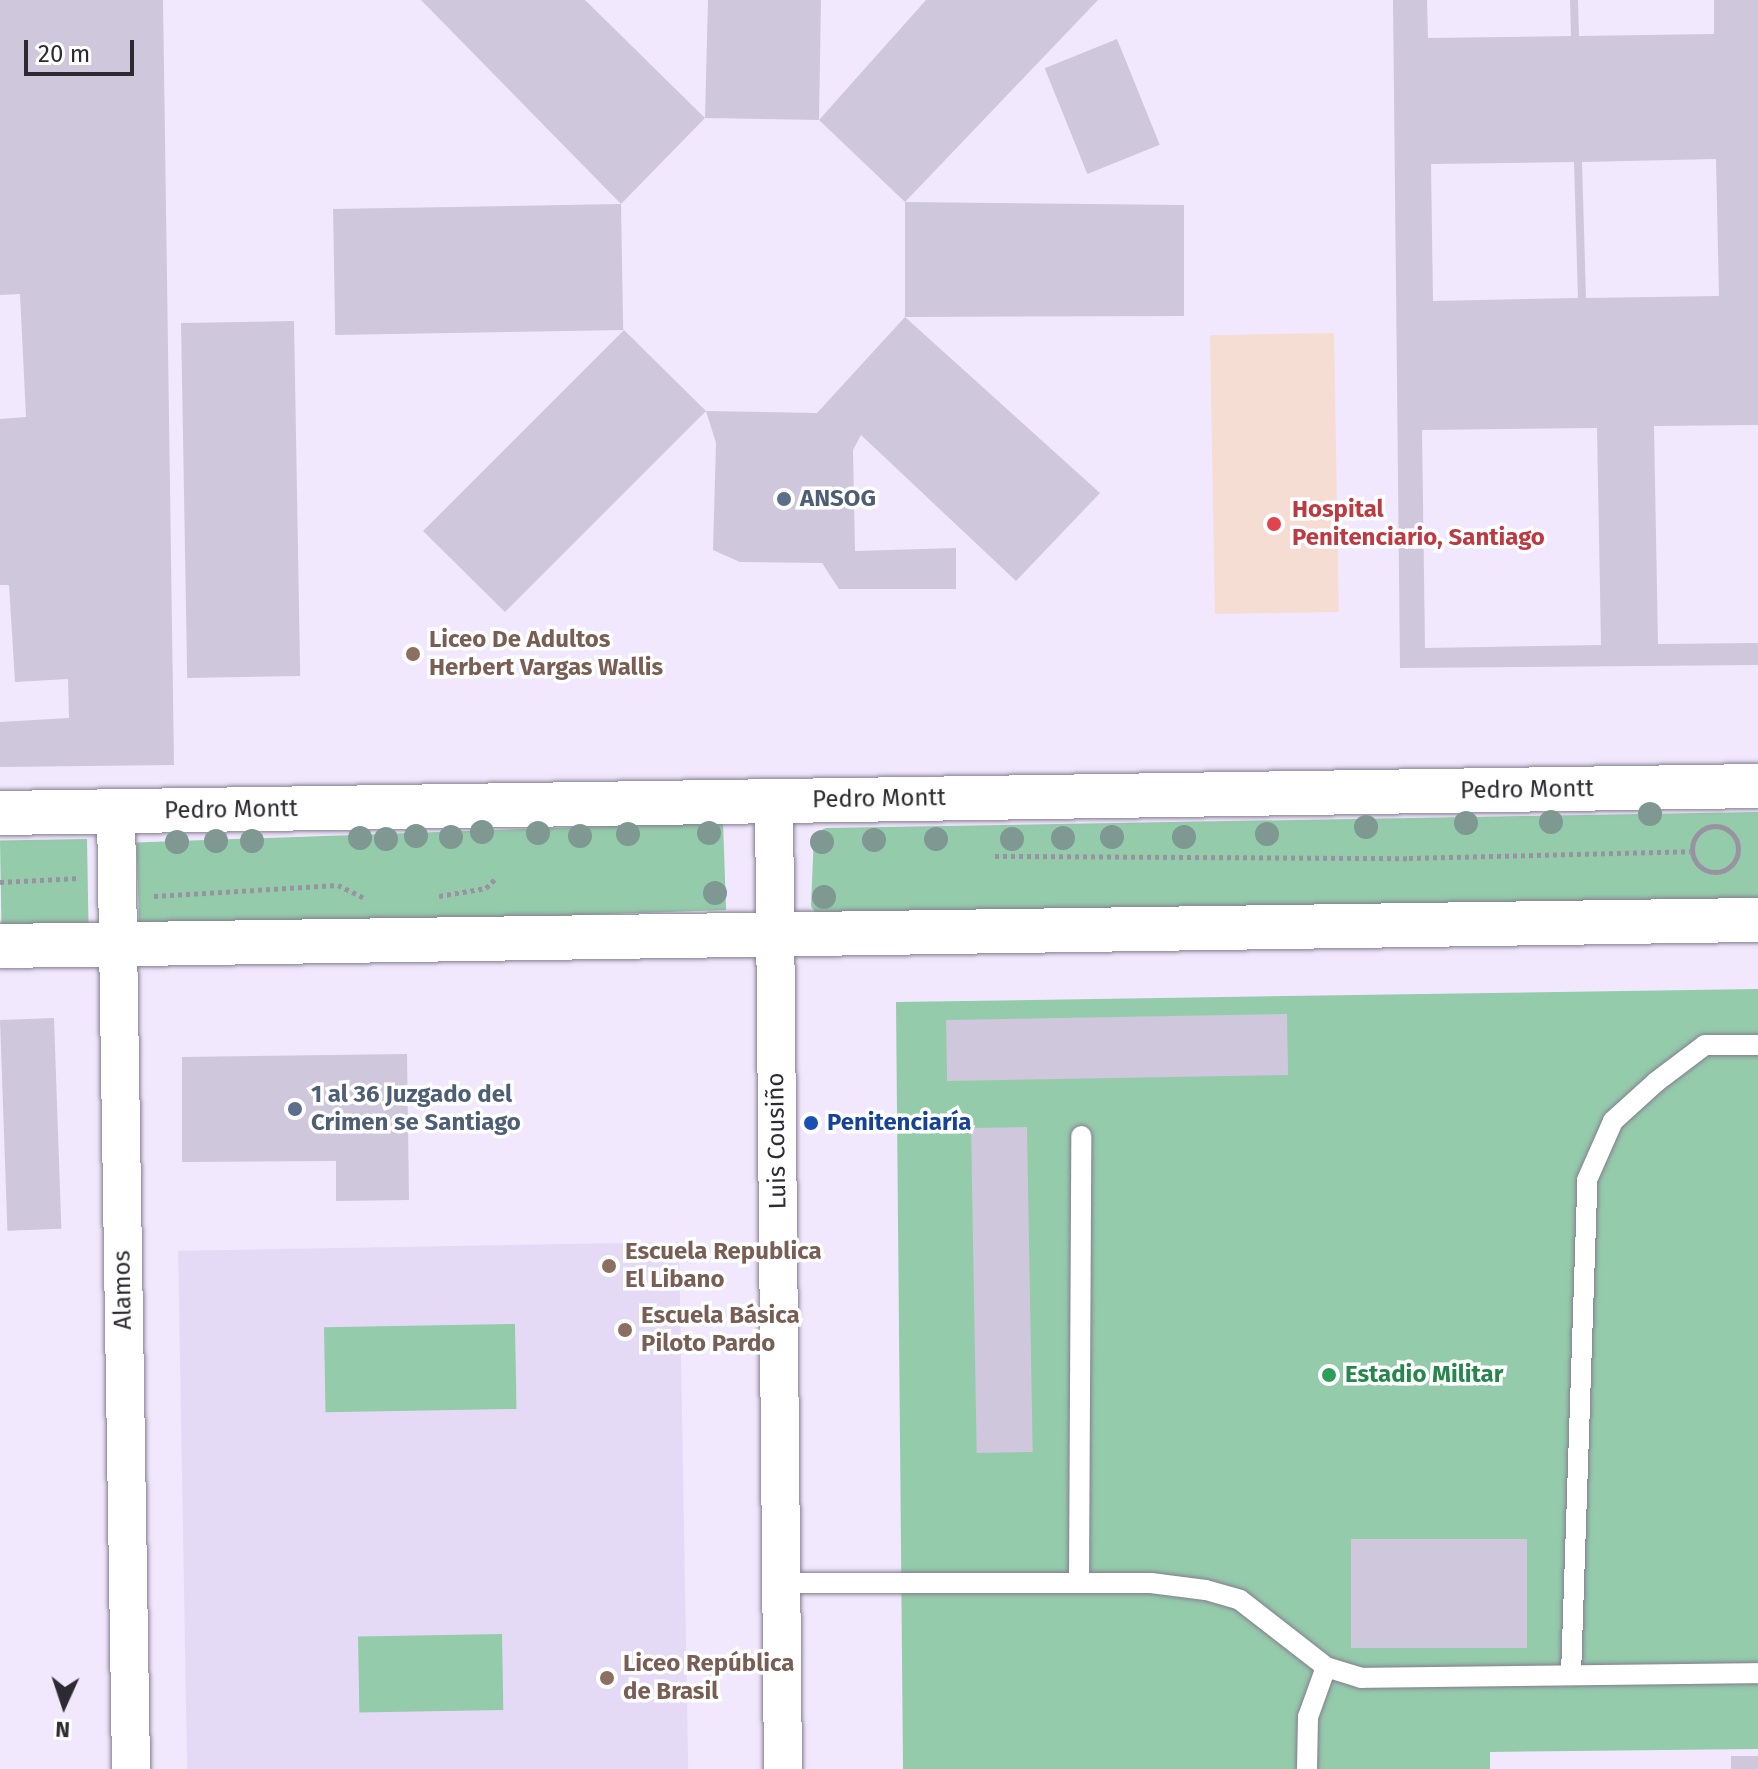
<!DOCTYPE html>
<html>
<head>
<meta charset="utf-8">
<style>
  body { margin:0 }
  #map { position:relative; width:1758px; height:1769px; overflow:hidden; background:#f1e8fd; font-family:"Fira Sans",sans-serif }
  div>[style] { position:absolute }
  .built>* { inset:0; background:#e5daf5; transform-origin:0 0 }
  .medical>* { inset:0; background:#f6ddd4; transform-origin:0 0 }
  .green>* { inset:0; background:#94cbab; transform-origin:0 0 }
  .building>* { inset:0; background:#cfc7db; transform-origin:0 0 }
  .path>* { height:5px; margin-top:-2.5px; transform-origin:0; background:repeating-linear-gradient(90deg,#9993a1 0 4px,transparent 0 8px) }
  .path>.ring { margin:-2.5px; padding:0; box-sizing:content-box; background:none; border:5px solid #9993a1; border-radius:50% }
  .roads { filter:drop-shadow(0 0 2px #857d90) drop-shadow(0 0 2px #857d90) }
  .service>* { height:20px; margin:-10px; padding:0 10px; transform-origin:10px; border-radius:10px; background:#fff }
  .minor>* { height:38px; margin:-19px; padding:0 19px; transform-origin:19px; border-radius:19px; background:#fff }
  .tertiary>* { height:44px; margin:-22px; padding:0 22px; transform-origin:22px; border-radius:22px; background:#fff }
  .trees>* { width:24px; height:24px; margin:-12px; border-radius:50%; background:#7f9892 }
  .dots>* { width:22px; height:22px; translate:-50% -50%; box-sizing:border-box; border:4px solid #fff; border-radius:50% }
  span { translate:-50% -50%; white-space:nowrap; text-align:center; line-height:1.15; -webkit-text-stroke:7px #fff; paint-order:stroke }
  .service-label { font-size:24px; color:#4e5e75; font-weight:700 }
  .left { translate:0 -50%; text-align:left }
  .health-label { font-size:24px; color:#be3a42; font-weight:700 }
  .education-label { font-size:24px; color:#785e54; font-weight:700 }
  .street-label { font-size:24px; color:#2d2a31 }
  .transit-label { font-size:24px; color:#164399; font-weight:700 }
  .leisure-label { font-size:24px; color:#27864d; font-weight:700 }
  .north { position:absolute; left:24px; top:1665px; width:80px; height:80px; -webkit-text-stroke:6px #fff; paint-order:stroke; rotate:183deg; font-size:22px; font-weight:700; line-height:32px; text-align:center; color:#2d2a31 }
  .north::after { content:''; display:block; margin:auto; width:28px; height:36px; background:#2d2a31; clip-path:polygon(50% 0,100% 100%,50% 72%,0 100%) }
  .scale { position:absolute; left:24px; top:40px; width:110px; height:36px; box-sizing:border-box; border:4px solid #2d2a31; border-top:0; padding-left:10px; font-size:24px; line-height:28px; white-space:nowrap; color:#2d2a31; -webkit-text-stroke:6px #fff; paint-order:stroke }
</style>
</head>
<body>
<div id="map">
  <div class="built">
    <div style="left:679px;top:1242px;width:527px;height:501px;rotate:89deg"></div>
  </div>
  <div class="medical">
    <div style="left:1334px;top:333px;width:279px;height:124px;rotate:89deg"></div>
  </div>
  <div class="green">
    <div style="clip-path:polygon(1758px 812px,1758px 903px,816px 914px,811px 906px,814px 834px,826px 828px)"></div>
    <div style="left:723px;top:822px;width:88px;height:587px;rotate:88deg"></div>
    <div style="left:87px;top:839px;width:88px;height:87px;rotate:89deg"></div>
    <div style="clip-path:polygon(1758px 989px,1758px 1749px,1490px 1752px,1490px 1769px,903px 1769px,896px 1002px)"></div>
    <div style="left:515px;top:1324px;width:85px;height:191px;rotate:89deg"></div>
    <div style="left:502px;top:1634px;width:76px;height:144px;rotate:89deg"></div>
  </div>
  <div class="building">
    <div style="clip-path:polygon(0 0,163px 0,174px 765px,0 767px,0 722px,69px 718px,68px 679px,15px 682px,9px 585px,0 585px,0 419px,26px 417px,20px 294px,0 295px)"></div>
    <div style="clip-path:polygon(421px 0,585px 0,705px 118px,621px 204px)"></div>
    <div style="clip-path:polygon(708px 0,821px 0,819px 120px,926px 0,1098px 0,905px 202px,1184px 205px,1184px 316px,905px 317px,905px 202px,819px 120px,705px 118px)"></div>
    <div style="clip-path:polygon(evenodd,1393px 0,1427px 0,1428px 38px,1571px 36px,1570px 0,1578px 0,1579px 36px,1714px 34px,1714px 0,1758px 0,1758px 425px,1654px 426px,1658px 644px,1758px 643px,1758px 665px,1400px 668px,1393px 0,1716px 159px,1719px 296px,1586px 298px,1582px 162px,1716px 159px,1393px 0,1574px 162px,1578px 298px,1433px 301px,1431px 164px,1574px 162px,1393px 0,1597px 428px,1601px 645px,1425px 648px,1422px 430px,1597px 428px)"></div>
    <div style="left:1117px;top:39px;width:114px;height:78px;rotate:68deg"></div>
    <div style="left:621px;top:204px;width:126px;height:288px;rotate:89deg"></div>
    <div style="clip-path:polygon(905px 317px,1100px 493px,1016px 581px,861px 435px,853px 450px,855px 551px,956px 548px,956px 589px,839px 589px,822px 563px,740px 562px,713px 550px,716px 443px,706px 411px,505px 612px,423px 531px,624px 330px,706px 411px,817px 413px)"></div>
    <div style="left:294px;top:321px;width:355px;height:113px;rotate:89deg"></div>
    <div style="left:1287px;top:1014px;width:61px;height:341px;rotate:89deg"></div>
    <div style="left:54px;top:1018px;width:211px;height:54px;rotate:88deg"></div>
    <div style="clip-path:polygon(407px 1054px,409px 1200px,336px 1201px,336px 1161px,182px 1162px,182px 1057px)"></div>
    <div style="left:1027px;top:1127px;width:325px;height:56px;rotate:89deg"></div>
    <div style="left:1351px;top:1539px;width:176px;height:109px"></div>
    <div style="left:1731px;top:1756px;width:27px;height:13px"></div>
  </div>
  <div class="path">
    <div class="ring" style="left:1692px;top:826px;width:41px;height:41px"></div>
    <div style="left:995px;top:856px;width:414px;rotate:0.3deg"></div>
    <div style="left:1409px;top:858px;width:281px;rotate:-1.4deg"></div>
    <div style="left:0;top:882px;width:80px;rotate:-2.9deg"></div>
    <div style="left:154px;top:896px;width:184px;rotate:-3.4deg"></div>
    <div style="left:338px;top:885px;width:30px;rotate:26deg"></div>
    <div style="left:439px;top:896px;width:48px;rotate:-9.7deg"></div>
    <div style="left:486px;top:888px;width:16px;rotate:-45deg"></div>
  </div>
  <div class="roads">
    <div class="service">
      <div style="left:781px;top:1583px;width:370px"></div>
      <div style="left:1151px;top:1583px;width:55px;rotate:7.3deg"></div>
      <div style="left:1206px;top:1590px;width:35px;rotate:16deg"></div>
      <div style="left:1240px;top:1600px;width:109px;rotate:37.9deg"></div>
      <div style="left:1326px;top:1667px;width:37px;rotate:17deg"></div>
      <div style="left:1361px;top:1678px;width:397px;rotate:-0.7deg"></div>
      <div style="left:1079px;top:1583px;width:447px;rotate:-89.7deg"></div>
      <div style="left:1571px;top:1675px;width:495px;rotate:-88.1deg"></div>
      <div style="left:1587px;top:1180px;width:64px;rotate:-66.2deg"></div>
      <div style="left:1613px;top:1121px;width:58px;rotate:-42.2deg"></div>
      <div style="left:1656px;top:1082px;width:61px;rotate:-37.1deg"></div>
      <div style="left:1705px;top:1045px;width:53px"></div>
      <div style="left:1307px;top:1769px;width:52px;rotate:-88.9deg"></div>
      <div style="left:1308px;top:1717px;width:53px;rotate:-70.2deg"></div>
    </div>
    <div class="minor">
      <div style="left:774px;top:801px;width:968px;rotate:89.47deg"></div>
      <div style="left:116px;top:812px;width:957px;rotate:89.1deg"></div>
    </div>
    <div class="tertiary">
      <div style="left:0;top:813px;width:1758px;rotate:-0.88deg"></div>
      <div style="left:0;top:946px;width:1758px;rotate:-0.85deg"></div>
    </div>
  </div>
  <div class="trees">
    <div style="left:1650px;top:814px"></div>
    <div style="left:1551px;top:822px"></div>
    <div style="left:1466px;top:823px"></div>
    <div style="left:1366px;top:827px"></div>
    <div style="left:482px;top:832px"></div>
    <div style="left:538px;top:833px"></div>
    <div style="left:709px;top:833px"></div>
    <div style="left:628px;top:834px"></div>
    <div style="left:1267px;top:834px"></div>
    <div style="left:416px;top:836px"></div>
    <div style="left:580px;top:836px"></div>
    <div style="left:451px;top:837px"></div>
    <div style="left:1112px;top:837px"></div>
    <div style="left:1184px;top:837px"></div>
    <div style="left:360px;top:838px"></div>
    <div style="left:1063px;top:838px"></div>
    <div style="left:386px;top:839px"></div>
    <div style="left:936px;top:839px"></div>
    <div style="left:1012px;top:839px"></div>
    <div style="left:874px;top:840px"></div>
    <div style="left:216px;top:841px"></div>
    <div style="left:252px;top:841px"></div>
    <div style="left:177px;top:842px"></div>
    <div style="left:822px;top:842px"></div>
    <div style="left:715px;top:893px"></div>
    <div style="left:824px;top:897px"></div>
  </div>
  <div class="dots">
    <div style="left:784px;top:499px;background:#5c6f8a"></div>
    <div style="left:1274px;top:524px;background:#e0444e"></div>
    <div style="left:413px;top:654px;background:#8d6e63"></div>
    <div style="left:295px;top:1109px;background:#5c6f8a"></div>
    <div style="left:811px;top:1123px;background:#1a4fb4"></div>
    <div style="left:609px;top:1266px;background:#8d6e63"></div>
    <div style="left:625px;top:1330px;background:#8d6e63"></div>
    <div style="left:1329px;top:1375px;background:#2e9e5b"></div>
    <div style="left:607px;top:1678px;background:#8d6e63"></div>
  </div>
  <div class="service-label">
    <span class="left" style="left:800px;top:499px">ANSOG</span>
    <span class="left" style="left:311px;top:1109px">1 al 36 Juzgado del<br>Crimen se Santiago</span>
  </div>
  <div class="health-label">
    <span class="left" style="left:1292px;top:524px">Hospital<br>Penitenciario, Santiago</span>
  </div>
  <div class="education-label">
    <span class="left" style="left:429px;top:654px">Liceo De Adultos<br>Herbert Vargas Wallis</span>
    <span class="left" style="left:625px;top:1266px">Escuela Republica<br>El Libano</span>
    <span class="left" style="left:641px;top:1330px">Escuela Básica<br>Piloto Pardo</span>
    <span class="left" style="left:623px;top:1678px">Liceo República<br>de Brasil</span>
  </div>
  <div class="street-label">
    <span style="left:1527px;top:790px;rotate:-1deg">Pedro Montt</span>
    <span style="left:879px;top:799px;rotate:-1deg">Pedro Montt</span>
    <span style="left:231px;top:810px;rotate:-1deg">Pedro Montt</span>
    <span style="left:777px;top:1141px;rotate:-91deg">Luis Cousiño</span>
    <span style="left:123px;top:1290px;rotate:-91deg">Alamos</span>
  </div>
  <div class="transit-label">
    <span class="left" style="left:827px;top:1123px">Penitenciaría</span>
  </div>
  <div class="leisure-label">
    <span class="left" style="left:1345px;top:1375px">Estadio Militar</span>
  </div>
  <div class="north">N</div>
  <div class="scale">20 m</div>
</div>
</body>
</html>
